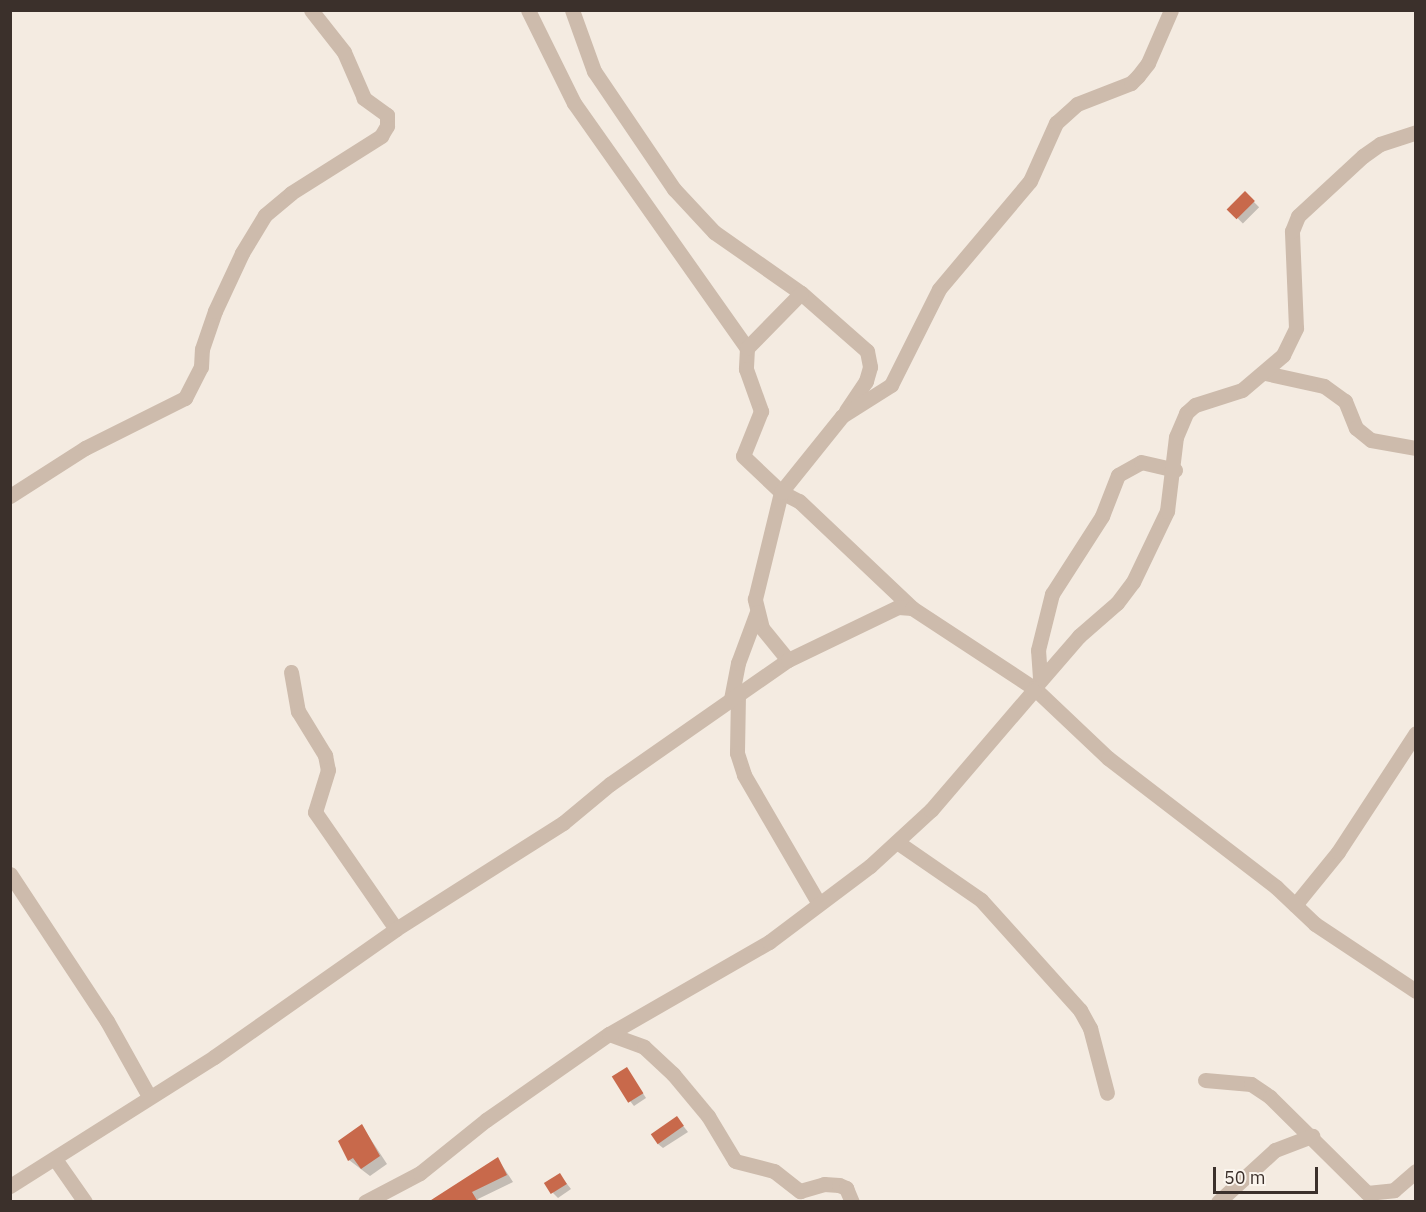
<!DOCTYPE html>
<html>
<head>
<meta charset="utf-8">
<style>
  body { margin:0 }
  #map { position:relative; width:1426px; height:1212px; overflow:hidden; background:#f4ebe1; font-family:"IBM Plex Sans",sans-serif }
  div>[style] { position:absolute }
  .shadow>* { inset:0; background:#0003; transform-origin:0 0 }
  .building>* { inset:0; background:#c8694b; transform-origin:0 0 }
  .minor>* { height:15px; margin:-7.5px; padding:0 7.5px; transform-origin:7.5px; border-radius:7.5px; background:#cdbbac }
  span { translate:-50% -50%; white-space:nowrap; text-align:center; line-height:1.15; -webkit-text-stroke:4.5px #fbf5ee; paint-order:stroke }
  .frame { position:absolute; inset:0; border:12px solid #3b302b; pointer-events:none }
  .scale { position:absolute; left:1213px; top:1167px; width:105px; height:27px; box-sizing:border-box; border:3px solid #3b302b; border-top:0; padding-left:8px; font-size:18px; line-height:21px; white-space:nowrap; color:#3b302b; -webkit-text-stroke:4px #fbf5ee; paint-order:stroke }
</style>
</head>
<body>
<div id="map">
  <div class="shadow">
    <div style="left:1245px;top:193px;width:20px;height:23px;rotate:45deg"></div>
    <div style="clip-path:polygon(627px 1069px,646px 1098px,634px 1106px,630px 1101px)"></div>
    <div style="clip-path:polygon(677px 1118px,688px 1132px,663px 1148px,658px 1144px)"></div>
    <div style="clip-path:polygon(362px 1126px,387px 1164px,370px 1176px,349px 1160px,340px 1142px)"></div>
    <div style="clip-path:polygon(498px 1159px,513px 1182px,478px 1199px,479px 1202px,431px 1202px)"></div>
    <div style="clip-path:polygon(560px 1175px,571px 1189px,558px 1198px,553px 1193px)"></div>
  </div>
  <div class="building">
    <div style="left:1245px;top:191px;width:14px;height:26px;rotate:45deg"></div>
    <div style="left:627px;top:1067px;width:31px;height:18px;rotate:58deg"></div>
    <div style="left:677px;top:1116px;width:12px;height:32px;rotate:55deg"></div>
    <div style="clip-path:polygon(362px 1124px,380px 1156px,361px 1169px,353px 1158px,348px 1161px,338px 1141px)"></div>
    <div style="clip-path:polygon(498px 1157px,507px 1175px,472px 1192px,478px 1202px,428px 1202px)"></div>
    <div style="left:560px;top:1173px;width:13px;height:19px;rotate:58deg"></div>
  </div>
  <div class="minor">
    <div style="left:528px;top:10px;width:104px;rotate:63.7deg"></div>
    <div style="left:574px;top:103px;width:300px;rotate:54.8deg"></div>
    <div style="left:747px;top:348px;width:21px;rotate:93deg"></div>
    <div style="left:746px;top:369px;width:45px;rotate:70.3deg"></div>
    <div style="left:761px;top:411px;width:48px;rotate:111.8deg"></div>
    <div style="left:743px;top:456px;width:52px;rotate:43.5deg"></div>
    <div style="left:781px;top:492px;width:20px;rotate:27deg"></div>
    <div style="left:799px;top:501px;width:156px;rotate:43.4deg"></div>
    <div style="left:572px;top:10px;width:65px;rotate:70.2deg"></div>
    <div style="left:594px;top:71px;width:143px;rotate:55.9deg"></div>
    <div style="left:674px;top:189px;width:59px;rotate:47.1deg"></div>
    <div style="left:714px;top:232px;width:106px;rotate:35deg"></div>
    <div style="left:801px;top:293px;width:88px;rotate:41.3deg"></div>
    <div style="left:867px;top:351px;width:16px;rotate:79deg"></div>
    <div style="left:870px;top:367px;width:15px;rotate:106deg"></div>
    <div style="left:866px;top:381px;width:36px;rotate:124deg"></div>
    <div style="left:747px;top:348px;width:77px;rotate:-45.5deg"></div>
    <div style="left:1265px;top:373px;width:60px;rotate:12.4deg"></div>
    <div style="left:1324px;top:386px;width:26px;rotate:36deg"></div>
    <div style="left:1345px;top:401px;width:29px;rotate:68deg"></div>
    <div style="left:1356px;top:428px;width:19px;rotate:39deg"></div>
    <div style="left:1371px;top:440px;width:46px;rotate:10.1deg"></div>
    <div style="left:10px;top:496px;width:89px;rotate:-32.6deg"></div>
    <div style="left:85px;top:448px;width:112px;rotate:-26.6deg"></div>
    <div style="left:185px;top:398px;width:35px;rotate:-63deg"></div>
    <div style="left:201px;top:367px;width:18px;rotate:-87deg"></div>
    <div style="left:202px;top:349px;width:40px;rotate:-71.1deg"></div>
    <div style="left:215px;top:311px;width:64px;rotate:-65deg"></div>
    <div style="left:242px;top:253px;width:44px;rotate:-58.8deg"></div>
    <div style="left:265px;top:215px;width:34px;rotate:-40deg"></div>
    <div style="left:291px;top:193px;width:107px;rotate:-32.3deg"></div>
    <div style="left:381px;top:136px;width:12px;rotate:-59deg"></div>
    <div style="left:387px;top:126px;width:11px;rotate:-90deg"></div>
    <div style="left:387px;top:115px;width:29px;rotate:-144deg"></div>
    <div style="left:364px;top:98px;width:50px;rotate:-113.5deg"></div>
    <div style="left:344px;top:52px;width:53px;rotate:-128.2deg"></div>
    <div style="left:788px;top:660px;width:41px;rotate:-129.1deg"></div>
    <div style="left:762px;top:628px;width:30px;rotate:-104deg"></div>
    <div style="left:755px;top:599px;width:110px;rotate:-76.3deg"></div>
    <div style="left:781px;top:492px;width:97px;rotate:-51.2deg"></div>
    <div style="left:842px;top:416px;width:58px;rotate:-32.3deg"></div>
    <div style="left:891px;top:385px;width:107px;rotate:-63.4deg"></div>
    <div style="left:939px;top:289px;width:141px;rotate:-49.9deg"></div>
    <div style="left:1030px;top:181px;width:64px;rotate:-65.9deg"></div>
    <div style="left:1056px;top:123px;width:28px;rotate:-42deg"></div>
    <div style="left:1077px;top:104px;width:58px;rotate:-21.3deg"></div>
    <div style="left:1131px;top:83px;width:10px;rotate:-45deg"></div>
    <div style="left:1138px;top:76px;width:16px;rotate:-52deg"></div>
    <div style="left:1148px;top:63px;width:58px;rotate:-66.5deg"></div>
    <div style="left:291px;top:672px;width:40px;rotate:80deg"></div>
    <div style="left:298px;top:711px;width:52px;rotate:58.5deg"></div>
    <div style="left:325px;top:755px;width:15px;rotate:79deg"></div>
    <div style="left:328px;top:770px;width:44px;rotate:107.2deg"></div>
    <div style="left:315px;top:812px;width:142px;rotate:55.3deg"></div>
    <div style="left:1040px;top:678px;width:28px;rotate:-94deg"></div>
    <div style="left:1038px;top:650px;width:58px;rotate:-76deg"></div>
    <div style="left:1052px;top:594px;width:93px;rotate:-57.3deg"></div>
    <div style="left:1102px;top:516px;width:44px;rotate:-68.7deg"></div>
    <div style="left:1118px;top:475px;width:26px;rotate:-29deg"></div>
    <div style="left:1141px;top:462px;width:35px;rotate:13deg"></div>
    <div style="left:1034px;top:688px;width:69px;rotate:-49.1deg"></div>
    <div style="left:1079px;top:636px;width:50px;rotate:-41deg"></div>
    <div style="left:1117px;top:603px;width:26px;rotate:-53deg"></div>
    <div style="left:1133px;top:582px;width:79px;rotate:-64.4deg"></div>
    <div style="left:1167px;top:511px;width:75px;rotate:-83.1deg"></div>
    <div style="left:1176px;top:437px;width:26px;rotate:-67deg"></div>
    <div style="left:1186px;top:413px;width:12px;rotate:-42deg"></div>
    <div style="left:1195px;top:405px;width:49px;rotate:-17.7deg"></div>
    <div style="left:1242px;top:390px;width:54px;rotate:-40.5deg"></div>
    <div style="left:1283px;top:355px;width:30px;rotate:-64deg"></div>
    <div style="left:1296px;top:328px;width:97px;rotate:-92.4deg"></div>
    <div style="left:1292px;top:231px;width:16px;rotate:-68deg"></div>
    <div style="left:1298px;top:216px;width:88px;rotate:-42.7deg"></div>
    <div style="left:1363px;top:156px;width:21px;rotate:-35deg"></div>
    <div style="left:1380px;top:144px;width:38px;rotate:-18deg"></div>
    <div style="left:738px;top:694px;width:59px;rotate:91deg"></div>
    <div style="left:737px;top:753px;width:23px;rotate:72deg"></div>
    <div style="left:744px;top:775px;width:149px;rotate:59.8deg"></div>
    <div style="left:731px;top:699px;width:37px;rotate:-79deg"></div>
    <div style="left:738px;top:663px;width:54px;rotate:-69.6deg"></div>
    <div style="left:897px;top:842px;width:102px;rotate:34.6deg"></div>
    <div style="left:981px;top:900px;width:148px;rotate:48deg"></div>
    <div style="left:1080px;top:1010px;width:21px;rotate:61deg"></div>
    <div style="left:1090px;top:1028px;width:67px;rotate:75.3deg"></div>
    <div style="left:10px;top:874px;width:176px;rotate:56.6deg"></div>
    <div style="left:107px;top:1021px;width:86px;rotate:60.8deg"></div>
    <div style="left:1295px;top:905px;width:68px;rotate:-50.9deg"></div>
    <div style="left:1338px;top:852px;width:142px;rotate:-56.8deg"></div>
    <div style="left:609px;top:1034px;width:37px;rotate:20deg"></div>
    <div style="left:644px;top:1047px;width:40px;rotate:43deg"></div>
    <div style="left:673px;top:1074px;width:55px;rotate:50.2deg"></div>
    <div style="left:708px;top:1116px;width:52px;rotate:59deg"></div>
    <div style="left:735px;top:1161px;width:40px;rotate:14.4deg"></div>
    <div style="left:774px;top:1171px;width:33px;rotate:38deg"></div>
    <div style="left:800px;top:1191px;width:25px;rotate:-16deg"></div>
    <div style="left:824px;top:1184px;width:15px;rotate:4deg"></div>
    <div style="left:839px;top:1185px;width:8px;rotate:23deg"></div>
    <div style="left:846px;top:1188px;width:15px;rotate:67deg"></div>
    <div style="left:1205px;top:1080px;width:46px;rotate:5deg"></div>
    <div style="left:1251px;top:1084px;width:23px;rotate:34deg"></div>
    <div style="left:1270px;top:1097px;width:136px;rotate:44.7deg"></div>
    <div style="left:1367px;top:1193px;width:27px;rotate:-6deg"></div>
    <div style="left:1394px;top:1190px;width:29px;rotate:-41deg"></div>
    <div style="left:55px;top:1159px;width:52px;rotate:55.1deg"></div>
    <div style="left:10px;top:1186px;width:241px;rotate:-32.3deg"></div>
    <div style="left:214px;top:1057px;width:223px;rotate:-35.1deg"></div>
    <div style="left:396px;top:929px;width:198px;rotate:-32.4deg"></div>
    <div style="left:563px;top:823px;width:61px;rotate:-39.7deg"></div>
    <div style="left:610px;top:784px;width:217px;rotate:-34.9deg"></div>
    <div style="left:788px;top:660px;width:122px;rotate:-25.7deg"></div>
    <div style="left:898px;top:607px;width:14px;rotate:4deg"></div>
    <div style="left:912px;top:608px;width:146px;rotate:33.3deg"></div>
    <div style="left:1034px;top:688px;width:102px;rotate:43.4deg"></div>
    <div style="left:1108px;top:758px;width:212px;rotate:37.5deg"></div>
    <div style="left:1276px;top:887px;width:54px;rotate:43.5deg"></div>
    <div style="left:1315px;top:924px;width:121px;rotate:33.6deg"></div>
    <div style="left:365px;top:1202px;width:62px;rotate:-27.8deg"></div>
    <div style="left:420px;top:1173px;width:85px;rotate:-38.8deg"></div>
    <div style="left:486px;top:1120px;width:150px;rotate:-35deg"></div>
    <div style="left:609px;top:1034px;width:185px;rotate:-29.9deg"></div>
    <div style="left:769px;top:942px;width:126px;rotate:-37deg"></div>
    <div style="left:870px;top:866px;width:83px;rotate:-42.6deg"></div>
    <div style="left:931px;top:810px;width:157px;rotate:-49.4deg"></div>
    <div style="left:1218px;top:1202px;width:77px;rotate:-42.4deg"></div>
    <div style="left:1275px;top:1150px;width:40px;rotate:-21deg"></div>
  </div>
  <div class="frame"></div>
  <div class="scale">50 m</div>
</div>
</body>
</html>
